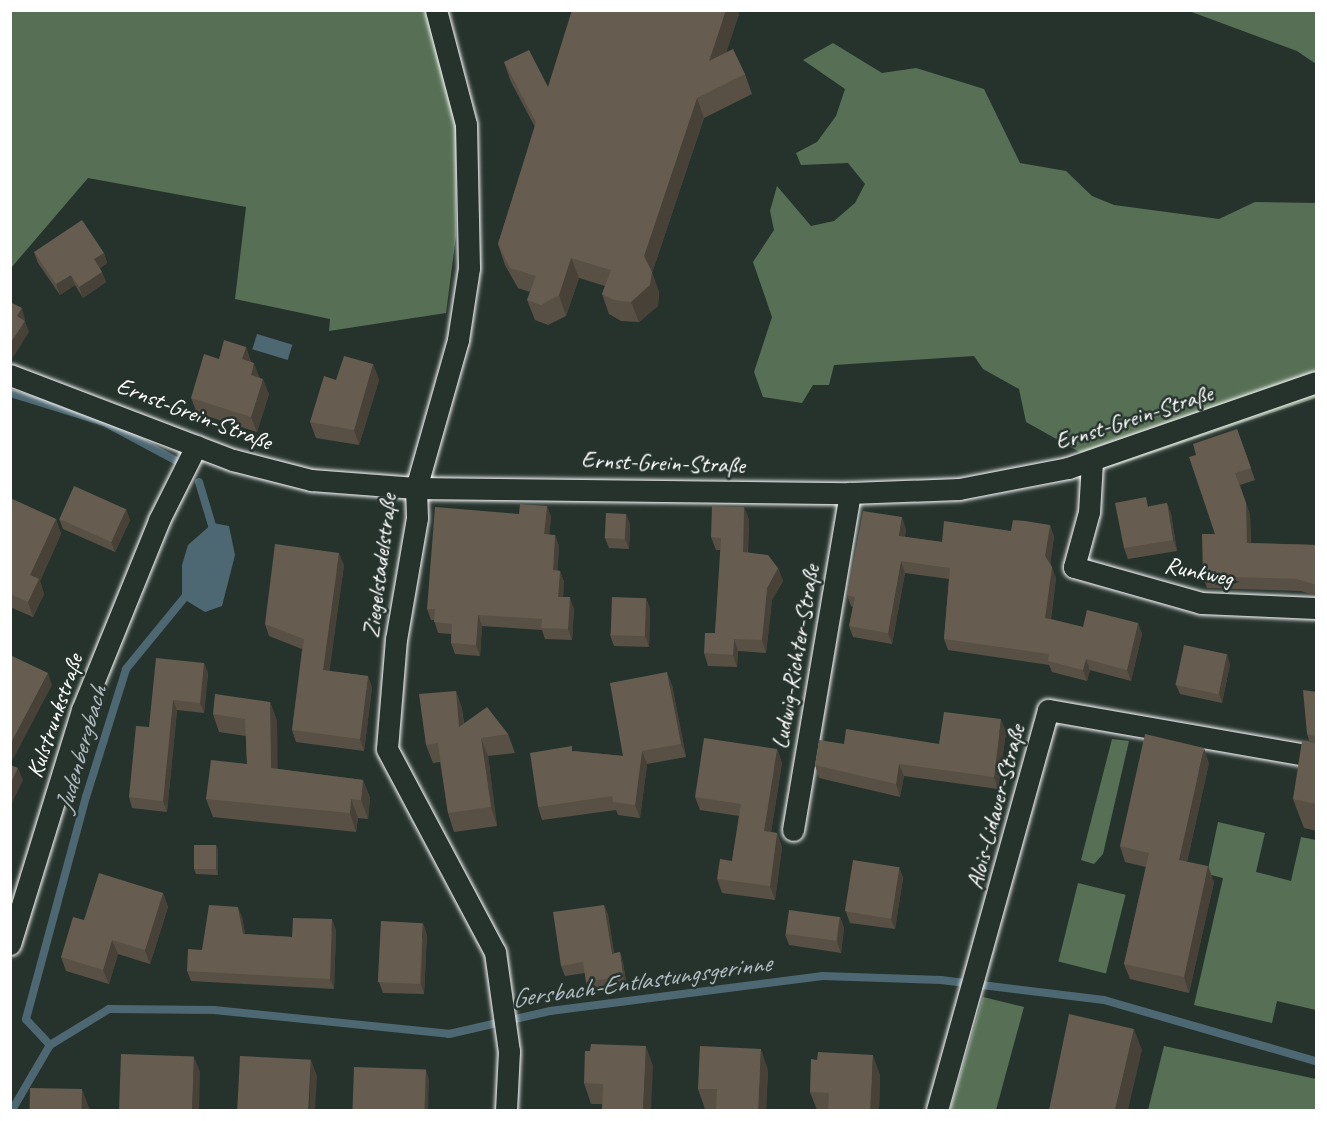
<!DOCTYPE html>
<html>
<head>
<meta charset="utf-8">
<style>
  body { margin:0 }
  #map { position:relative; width:1327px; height:1121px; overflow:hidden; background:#26332d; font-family:Caveat,sans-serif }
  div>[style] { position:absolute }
  .green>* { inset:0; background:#577055; transform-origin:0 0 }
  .water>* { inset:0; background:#4d6872; transform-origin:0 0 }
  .stream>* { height:8px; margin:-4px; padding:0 4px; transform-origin:4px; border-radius:4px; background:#4d6872 }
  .roads { filter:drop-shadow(0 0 2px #fff) drop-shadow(0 0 2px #fff) }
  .minor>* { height:21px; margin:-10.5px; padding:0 10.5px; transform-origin:10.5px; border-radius:10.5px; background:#26332d }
  .wall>* { inset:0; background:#585045 }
  .shaded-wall>* { inset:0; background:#474138 }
  .building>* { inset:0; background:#665d50; transform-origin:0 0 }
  span { translate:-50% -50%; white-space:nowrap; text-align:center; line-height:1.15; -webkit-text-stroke:5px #26332d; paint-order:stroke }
  .street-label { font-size:24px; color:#fff }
  .water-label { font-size:26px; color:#afbbc0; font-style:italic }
  .frame { position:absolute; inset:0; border:12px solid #fff; pointer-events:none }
</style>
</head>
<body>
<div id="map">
  <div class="green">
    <div style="clip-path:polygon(11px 11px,431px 11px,456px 125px,456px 236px,446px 313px,329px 331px,330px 319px,235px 299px,246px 207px,88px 178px,11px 268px)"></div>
    <div style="clip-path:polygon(1189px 11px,1316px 11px,1316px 64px,1297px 51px)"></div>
    <div style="clip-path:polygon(833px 43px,882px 73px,916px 68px,984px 89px,1020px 163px,1066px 171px,1092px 196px,1114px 205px,1219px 219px,1255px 202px,1316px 203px,1316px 398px,1108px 468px,1026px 422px,1019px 389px,983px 369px,974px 356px,834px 365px,829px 385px,813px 385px,802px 403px,763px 397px,754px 372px,772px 317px,753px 262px,774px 230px,770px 211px,777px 186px,811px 226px,834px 221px,855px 203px,865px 184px,848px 163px,801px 165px,796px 153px,817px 142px,836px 116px,845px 89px,803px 60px)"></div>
    <div style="clip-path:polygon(1112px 739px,1129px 741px,1103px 854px,1094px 864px,1081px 860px)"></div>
    <div style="clip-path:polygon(1218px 822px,1265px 833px,1256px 872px,1291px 881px,1301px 837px,1316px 840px,1316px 1010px,1277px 1001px,1272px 1023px,1194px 1005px,1223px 878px,1207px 874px)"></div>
    <div style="left:1078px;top:883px;width:49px;height:81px;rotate:14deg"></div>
    <div style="clip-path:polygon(983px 997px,1024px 1007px,996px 1110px,950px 1110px)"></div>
    <div style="clip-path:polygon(1164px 1046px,1316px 1079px,1316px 1110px,1148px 1110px)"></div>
  </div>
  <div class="water">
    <div style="left:257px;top:334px;width:37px;height:16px;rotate:17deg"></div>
    <div style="clip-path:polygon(213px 523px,229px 526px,235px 555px,222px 606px,205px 612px,182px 598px,182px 565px,188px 545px)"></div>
  </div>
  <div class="stream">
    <div style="left:10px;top:393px;width:98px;rotate:17.1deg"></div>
    <div style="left:104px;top:422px;width:81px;rotate:28.2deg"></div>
    <div style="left:199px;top:482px;width:52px;rotate:73.3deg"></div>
    <div style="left:50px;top:1045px;width:35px;rotate:-133deg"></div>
    <div style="left:26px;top:1019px;width:230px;rotate:-74.9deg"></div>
    <div style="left:86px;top:797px;width:134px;rotate:-72.6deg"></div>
    <div style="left:126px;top:669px;width:99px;rotate:-50.7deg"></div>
    <div style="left:12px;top:1110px;width:75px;rotate:-59.7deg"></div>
    <div style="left:50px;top:1045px;width:69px;rotate:-31.4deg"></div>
    <div style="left:109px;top:1009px;width:105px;rotate:0.5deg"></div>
    <div style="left:214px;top:1010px;width:236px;rotate:5.8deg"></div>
    <div style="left:449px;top:1034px;width:104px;rotate:-12.8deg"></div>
    <div style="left:550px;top:1011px;width:275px;rotate:-7.3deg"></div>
    <div style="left:823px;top:976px;width:118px;rotate:1.9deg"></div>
    <div style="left:941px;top:980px;width:164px;rotate:7deg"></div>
    <div style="left:1104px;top:1000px;width:221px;rotate:16.1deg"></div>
  </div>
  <div class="roads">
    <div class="minor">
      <div style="left:436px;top:10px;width:118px;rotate:75.3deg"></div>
      <div style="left:466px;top:124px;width:144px;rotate:88.8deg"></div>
      <div style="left:469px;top:268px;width:73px;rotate:98.7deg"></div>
      <div style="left:458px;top:340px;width:154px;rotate:105.8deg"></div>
      <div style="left:416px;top:488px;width:30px;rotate:88deg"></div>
      <div style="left:417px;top:518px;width:123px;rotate:99.8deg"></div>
      <div style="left:396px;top:639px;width:110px;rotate:94.7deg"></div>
      <div style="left:387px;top:749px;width:230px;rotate:62deg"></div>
      <div style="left:495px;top:952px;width:100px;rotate:82deg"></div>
      <div style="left:509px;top:1051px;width:59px;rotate:92.9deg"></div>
      <div style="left:10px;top:375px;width:239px;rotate:20.9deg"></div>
      <div style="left:233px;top:460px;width:81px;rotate:14.4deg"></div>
      <div style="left:311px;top:480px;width:105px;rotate:4.4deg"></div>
      <div style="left:416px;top:488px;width:434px;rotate:0.7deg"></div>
      <div style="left:850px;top:493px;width:109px;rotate:-2.1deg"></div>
      <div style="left:959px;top:489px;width:111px;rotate:-10.9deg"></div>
      <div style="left:1068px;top:468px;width:262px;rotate:-19.1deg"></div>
      <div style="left:1092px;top:462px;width:50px;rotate:93.4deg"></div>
      <div style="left:1089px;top:512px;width:57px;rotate:105.3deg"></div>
      <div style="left:1074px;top:567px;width:132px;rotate:15.8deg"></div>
      <div style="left:1201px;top:603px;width:115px;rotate:2.5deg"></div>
      <div style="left:793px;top:830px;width:342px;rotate:-80.4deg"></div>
      <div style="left:10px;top:944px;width:245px;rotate:-72.9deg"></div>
      <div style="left:82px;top:710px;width:205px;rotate:-67.9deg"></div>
      <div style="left:159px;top:520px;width:83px;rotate:-63.4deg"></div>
      <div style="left:937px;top:1110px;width:415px;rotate:-74.5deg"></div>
      <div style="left:1048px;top:710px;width:272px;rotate:9.9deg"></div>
    </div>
  </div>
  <div class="wall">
    <div style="clip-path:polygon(739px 14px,726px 52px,745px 74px,752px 94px,704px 118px,652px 273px,659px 292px,658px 306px,639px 322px,621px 321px,609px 314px,602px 294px,605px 286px,579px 278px,566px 316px,548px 325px,535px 320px,527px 300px,530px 292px,518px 288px,505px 265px,498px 244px,535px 127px,511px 82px,504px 62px,548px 87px)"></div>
    <div style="clip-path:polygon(34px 252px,104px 253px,107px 263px,100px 268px,106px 282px,83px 298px,75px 285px,60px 295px,38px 263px)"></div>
    <div style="clip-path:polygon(246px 347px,251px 362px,269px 394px,257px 432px,197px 413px,191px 398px,219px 359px)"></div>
    <div style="clip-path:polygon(373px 364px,379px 380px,359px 445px,316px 438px,310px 422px,336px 380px)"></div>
    <div style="clip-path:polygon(1237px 429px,1255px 480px,1240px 485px,1250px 515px,1251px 543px,1317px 545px,1317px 596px,1301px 591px,1207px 588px,1203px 576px,1215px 534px,1196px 455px)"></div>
    <div style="clip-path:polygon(10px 498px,56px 519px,61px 534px,40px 581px,44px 594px,33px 617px,10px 607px)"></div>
    <div style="clip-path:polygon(1167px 503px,1171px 514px,1177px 551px,1128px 559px,1124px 548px,1149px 506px)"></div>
    <div style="clip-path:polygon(547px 506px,551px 517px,549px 535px,555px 535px,559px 546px,557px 570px,560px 571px,564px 582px,563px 597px,574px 609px,572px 640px,545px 639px,542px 630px,482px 626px,480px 656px,455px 654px,451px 643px,451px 634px,438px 633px,434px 620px,431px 620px,427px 609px,519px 514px)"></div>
    <div style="clip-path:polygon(744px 507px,749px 520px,748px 552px,778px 568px,783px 581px,772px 600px,766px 653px,738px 651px,737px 667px,708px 666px,704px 653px,715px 633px,721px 550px,716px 550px,711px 537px)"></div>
    <div style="clip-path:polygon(126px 509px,130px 520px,115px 552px,63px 529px,59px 519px)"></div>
    <div style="clip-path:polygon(626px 514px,630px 525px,629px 549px,609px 548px,605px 538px)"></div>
    <div style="clip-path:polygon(1050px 525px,1054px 537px,1050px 563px,1056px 578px,1051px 619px,1083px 627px,1138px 623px,1142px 634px,1131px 681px,1090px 670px,1087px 681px,1052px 672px,1049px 665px,948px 650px,944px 639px,949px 579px,905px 573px,892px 644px,853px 637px,849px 626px,853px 607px,851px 606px,847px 595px,906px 529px,905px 537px,942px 542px)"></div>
    <div style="clip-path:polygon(344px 565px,329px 671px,368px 676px,372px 688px,364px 751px,296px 742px,292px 730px,302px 649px,269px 636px,265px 624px)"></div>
    <div style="clip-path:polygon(646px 598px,650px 609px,649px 647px,614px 646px,610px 635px)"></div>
    <div style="clip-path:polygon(204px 663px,208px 673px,204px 713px,177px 710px,167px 812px,132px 808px,129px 797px,149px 727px)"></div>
    <div style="clip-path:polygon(1230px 664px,1222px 703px,1180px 694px,1176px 685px)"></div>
    <div style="clip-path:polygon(672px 685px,686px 757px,647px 764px,640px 818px,618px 815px,616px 810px,542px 820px,538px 807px,574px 751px,623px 756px)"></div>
    <div style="clip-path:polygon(456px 691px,462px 709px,464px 723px,508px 734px,515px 753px,488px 756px,497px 826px,454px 832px,448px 813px,440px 762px,433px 763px,426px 745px)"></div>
    <div style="clip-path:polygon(1317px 692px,1317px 831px,1304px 828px,1293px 799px,1310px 743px,1307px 734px)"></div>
    <div style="clip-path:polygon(270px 702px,277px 721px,277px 769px,363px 780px,370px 798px,368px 819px,358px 818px,356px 832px,213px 817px,206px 799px,247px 764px,246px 736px,219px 732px,213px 714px)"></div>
    <div style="clip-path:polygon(1006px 732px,998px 789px,904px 776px,900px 797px,819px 778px,815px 765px,844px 744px,939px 744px)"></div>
    <div style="clip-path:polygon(777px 749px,782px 763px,771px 832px,777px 833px,782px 847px,775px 900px,722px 893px,717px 879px,732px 861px,739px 816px,700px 810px,695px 797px)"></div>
    <div style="clip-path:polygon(1209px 763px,1187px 862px,1214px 882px,1189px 993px,1130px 979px,1124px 964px,1146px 867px,1125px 862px,1120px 846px)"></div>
    <div style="clip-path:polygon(216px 845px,218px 851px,218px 875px,196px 874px,194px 869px)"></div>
    <div style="clip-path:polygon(899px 867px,903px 878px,895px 929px,850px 923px,846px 912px)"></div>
    <div style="clip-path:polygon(163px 893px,168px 907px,150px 964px,118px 954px,109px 984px,66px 971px,61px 957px,84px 920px)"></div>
    <div style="clip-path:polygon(604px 905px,608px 915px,614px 953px,620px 952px,623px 963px,627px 987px,590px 993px,586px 982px,585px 973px,565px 976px,561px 966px)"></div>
    <div style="clip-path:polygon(242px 917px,245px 934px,292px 937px,336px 930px,334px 989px,191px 981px,187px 971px,202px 950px)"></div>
    <div style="clip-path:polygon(840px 917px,844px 928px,841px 953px,789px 945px,785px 934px)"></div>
    <div style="clip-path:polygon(427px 934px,424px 994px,383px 993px,379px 982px)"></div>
    <div style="clip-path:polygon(817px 1060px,880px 1075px,879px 1110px,817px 1110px,810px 1092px)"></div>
    <div style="clip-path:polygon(653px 1066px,602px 1104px,591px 1104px,584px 1083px)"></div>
    <div style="clip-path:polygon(768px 1070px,766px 1110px,716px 1110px,716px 1109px,705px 1109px,698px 1089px)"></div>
  </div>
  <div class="shaded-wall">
    <div style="clip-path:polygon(726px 10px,737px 10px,739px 14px,717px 81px,709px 61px)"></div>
    <div style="clip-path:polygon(697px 98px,704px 118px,652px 273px,659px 292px,658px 306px,639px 322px,631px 302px,644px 256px)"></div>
    <div style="clip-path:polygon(104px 253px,107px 263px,98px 270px,94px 259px)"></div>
    <div style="clip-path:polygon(571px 258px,579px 278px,566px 316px,559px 295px)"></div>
    <div style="clip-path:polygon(102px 272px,106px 282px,83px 298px,79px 287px)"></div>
    <div style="clip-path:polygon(71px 275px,75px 285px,60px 295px,56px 284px)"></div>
    <div style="clip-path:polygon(22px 308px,25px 319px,21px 327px,17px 316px)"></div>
    <div style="clip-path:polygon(25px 321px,29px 332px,12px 359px,10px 356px,10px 344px)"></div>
    <div style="clip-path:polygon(246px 347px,251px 363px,242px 359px)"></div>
    <div style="clip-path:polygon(254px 363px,260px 379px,251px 375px)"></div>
    <div style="clip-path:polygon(373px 364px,379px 380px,359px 445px,354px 430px)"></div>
    <div style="clip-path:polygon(263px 379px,269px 394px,257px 432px,251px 417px)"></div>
    <div style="clip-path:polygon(1235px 473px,1250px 515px,1251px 555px,1247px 543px)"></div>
    <div style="clip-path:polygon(1167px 503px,1171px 514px,1177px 551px,1173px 540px)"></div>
    <div style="clip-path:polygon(547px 506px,551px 517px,548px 546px,544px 534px)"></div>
    <div style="clip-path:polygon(744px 507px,749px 520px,747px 564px,743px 552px)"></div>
    <div style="clip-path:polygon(126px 509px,130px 520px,115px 552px,111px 542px)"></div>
    <div style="clip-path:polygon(626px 514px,630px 525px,629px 549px,625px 539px)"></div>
    <div style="clip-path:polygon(902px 517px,906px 529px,903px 547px,899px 536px)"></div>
    <div style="clip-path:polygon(56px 519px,61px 534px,40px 581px,44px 594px,33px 617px,28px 602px,30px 575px)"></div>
    <div style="clip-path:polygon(1050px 525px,1054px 537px,1050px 567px,1045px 556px)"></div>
    <div style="clip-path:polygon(555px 535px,559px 546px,557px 581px,553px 570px)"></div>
    <div style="clip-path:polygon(339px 553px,344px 565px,328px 682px,323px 670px)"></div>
    <div style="clip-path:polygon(901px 561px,905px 573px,892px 644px,888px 633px)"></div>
    <div style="clip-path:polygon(1052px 567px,1056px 578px,1049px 629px,1045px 618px)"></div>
    <div style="clip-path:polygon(778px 568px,783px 581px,772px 600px,766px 653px,762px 640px,767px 588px)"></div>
    <div style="clip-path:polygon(560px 571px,564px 582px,562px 608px,558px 597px)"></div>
    <div style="clip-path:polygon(570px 597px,574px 609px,572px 640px,568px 629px)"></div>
    <div style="clip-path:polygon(646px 598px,650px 609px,649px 647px,645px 636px)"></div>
    <div style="clip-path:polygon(478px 615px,482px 626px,480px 656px,476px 645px)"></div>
    <div style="clip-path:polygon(1138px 623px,1142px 634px,1131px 681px,1127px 670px)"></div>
    <div style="clip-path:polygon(734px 639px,738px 651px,737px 667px,733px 655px)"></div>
    <div style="clip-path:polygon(1227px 654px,1230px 664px,1222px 703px,1219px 693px)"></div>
    <div style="clip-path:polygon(1086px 659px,1090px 670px,1087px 681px,1083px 670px)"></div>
    <div style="clip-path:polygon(204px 663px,208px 673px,204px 713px,200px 703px)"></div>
    <div style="clip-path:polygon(667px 672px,672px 685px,686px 757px,681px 744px)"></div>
    <div style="clip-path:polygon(48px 673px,52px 685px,10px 765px,10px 745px)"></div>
    <div style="clip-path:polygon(368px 676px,372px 688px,364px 751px,360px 739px)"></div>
    <div style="clip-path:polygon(456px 691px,462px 709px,466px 746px,459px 727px)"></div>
    <div style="clip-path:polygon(173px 700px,177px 710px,167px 812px,163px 801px)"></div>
    <div style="clip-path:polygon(270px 702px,277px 721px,278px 787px,271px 768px)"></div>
    <div style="clip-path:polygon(1001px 719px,1006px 732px,998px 789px,994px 777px)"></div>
    <div style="clip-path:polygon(481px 738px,488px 756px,497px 826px,491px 807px)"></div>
    <div style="clip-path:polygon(1204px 748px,1209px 763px,1184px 875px,1179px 860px)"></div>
    <div style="clip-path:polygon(777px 749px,782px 763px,769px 845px,764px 831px)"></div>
    <div style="clip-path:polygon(642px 751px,647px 764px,640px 818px,635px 805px)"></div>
    <div style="clip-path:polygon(899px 764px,904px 776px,900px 797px,896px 784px)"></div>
    <div style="clip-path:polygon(18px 768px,23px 780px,10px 807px,10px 785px)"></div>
    <div style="clip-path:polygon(363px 780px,370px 798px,368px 819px,361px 800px)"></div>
    <div style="clip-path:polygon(351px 799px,358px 818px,356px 832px,350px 813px)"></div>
    <div style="clip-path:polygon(777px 833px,782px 847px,775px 900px,770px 886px)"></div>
    <div style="clip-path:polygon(216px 845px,218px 851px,218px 875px,216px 869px)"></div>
    <div style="clip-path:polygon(1208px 866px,1214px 882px,1189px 993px,1184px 977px)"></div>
    <div style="clip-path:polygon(899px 867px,903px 878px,895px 929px,891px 919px)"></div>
    <div style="clip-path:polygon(163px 893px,168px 907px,150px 964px,145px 950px)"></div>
    <div style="clip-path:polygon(604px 905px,608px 915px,616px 964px,612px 954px)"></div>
    <div style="clip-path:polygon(238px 907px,242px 917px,247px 945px,243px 934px)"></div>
    <div style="clip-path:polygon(840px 917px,844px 928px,841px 953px,837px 942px)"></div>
    <div style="clip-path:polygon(332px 919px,336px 930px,334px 989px,330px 979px)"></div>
    <div style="clip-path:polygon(423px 923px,427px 934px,424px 994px,421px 984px)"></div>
    <div style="clip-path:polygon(112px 940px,118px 954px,109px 984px,103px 970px)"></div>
    <div style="clip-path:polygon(620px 952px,623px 963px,627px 987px,623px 976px)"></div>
    <div style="clip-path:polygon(1134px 1029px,1142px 1050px,1128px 1110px,1115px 1110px)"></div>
    <div style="clip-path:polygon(646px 1046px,653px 1066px,651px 1110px,643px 1110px)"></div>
    <div style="clip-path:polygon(761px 1049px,768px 1070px,766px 1110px,758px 1110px)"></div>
    <div style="clip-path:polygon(873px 1055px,880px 1075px,879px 1110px,870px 1110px)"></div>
    <div style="clip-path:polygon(194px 1057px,200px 1072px,199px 1110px,192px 1110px)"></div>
    <div style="clip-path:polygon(311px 1060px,317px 1076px,315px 1110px,309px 1110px)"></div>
    <div style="clip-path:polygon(426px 1070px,429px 1080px,428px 1110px,424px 1110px)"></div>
    <div style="clip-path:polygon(82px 1089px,90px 1110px,81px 1110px)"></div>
  </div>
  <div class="building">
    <div style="clip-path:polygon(572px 10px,726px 10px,709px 61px,733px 49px,745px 74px,697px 98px,644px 256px,652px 272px,650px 285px,631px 302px,614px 300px,602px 294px,611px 270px,571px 258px,559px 295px,541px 305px,527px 300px,536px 276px,510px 268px,498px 244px,536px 122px,504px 62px,529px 50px,548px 87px)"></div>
    <div style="clip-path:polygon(82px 220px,104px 253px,94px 259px,102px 272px,79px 287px,71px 275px,56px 284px,34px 252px)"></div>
    <div style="clip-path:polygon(10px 302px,22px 308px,17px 316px,25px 321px,10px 344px)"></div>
    <div style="clip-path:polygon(224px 340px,246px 347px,242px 359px,254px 363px,251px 375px,263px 379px,251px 417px,191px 398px,204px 354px,219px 359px)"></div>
    <div style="clip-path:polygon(344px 356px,373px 364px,354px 430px,310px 422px,324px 376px,336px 380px)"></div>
    <div style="clip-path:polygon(1237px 429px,1251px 468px,1235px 473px,1246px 503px,1247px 543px,1317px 545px,1317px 585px,1297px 579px,1203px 576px,1202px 534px,1215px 534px,1189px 457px,1196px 455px,1193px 444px)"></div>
    <div style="left:74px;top:486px;width:57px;height:36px;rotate:24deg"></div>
    <div style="clip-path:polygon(1146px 497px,1148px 507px,1167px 503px,1173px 540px,1124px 548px,1115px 503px)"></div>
    <div style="clip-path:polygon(10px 498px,56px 519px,30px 575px,39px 579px,28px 602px,10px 594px)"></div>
    <div style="clip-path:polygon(520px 504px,547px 506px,544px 534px,555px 535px,553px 570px,560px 571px,558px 597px,570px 597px,568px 629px,541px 628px,542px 619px,478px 615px,476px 645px,451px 643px,452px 624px,434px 622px,435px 609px,427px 609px,435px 507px,519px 514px)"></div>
    <div style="clip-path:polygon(712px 506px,744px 507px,743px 552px,768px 555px,778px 568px,767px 588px,762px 640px,734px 639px,733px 655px,704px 653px,705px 633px,715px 633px,721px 538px,711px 537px)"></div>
    <div style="clip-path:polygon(863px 511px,902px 517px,899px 536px,942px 542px,944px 521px,1011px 531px,1013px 520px,1025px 521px,1050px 525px,1045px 556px,1052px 567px,1045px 618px,1083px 627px,1087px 610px,1138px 623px,1127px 670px,1086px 659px,1083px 670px,1048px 661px,1049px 654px,944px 639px,950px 568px,901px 561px,888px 633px,849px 626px,855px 597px,847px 595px)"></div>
    <div style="left:606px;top:513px;width:20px;height:25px;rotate:3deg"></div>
    <div style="clip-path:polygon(275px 544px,339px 553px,323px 670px,368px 676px,360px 739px,292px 730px,304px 639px,265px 624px)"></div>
    <div style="left:612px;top:597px;width:34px;height:38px;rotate:2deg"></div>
    <div style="left:1184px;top:645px;width:44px;height:41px;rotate:12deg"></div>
    <div style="clip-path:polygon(10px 655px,48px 673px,10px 745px)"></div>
    <div style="clip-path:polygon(156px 658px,204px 663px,200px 703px,173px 700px,163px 801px,129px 797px,136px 726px,149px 727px)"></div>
    <div style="clip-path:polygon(667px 672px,681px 744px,642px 751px,635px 805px,613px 802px,612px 796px,538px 807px,530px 753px,572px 746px,572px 751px,623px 756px,610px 683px)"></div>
    <div style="clip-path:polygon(1303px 690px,1317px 692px,1317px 737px,1307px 734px)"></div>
    <div style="clip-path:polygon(456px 691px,459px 727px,487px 707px,508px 734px,481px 738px,491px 807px,448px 813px,438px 743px,426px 745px,419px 694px)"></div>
    <div style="clip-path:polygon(215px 694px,270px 702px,271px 768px,363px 780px,361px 800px,351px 799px,350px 813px,206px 799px,211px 760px,247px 764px,245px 719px,213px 714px)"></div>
    <div style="clip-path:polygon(944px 712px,1001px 719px,994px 777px,899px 764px,896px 784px,815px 765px,819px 740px,844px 744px,846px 729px,939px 744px)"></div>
    <div style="clip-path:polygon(1145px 734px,1204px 748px,1179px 860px,1208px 866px,1184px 977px,1124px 964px,1149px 853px,1120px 846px)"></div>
    <div style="clip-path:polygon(704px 738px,777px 749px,764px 831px,777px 833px,770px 886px,717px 879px,720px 859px,732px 861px,741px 804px,695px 797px)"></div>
    <div style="clip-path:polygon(1302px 741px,1317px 744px,1317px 804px,1293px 799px)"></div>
    <div style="clip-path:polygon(10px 765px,18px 768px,10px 785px)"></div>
    <div style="left:194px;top:845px;width:22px;height:24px"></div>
    <div style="left:853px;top:860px;width:47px;height:52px;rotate:9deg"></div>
    <div style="clip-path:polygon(99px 873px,163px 893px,145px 950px,112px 940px,103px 970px,61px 957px,73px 917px,84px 920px)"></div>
    <div style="clip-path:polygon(209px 905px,238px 907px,243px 934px,292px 937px,293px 918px,332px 919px,330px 979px,187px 971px,188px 949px,202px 950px)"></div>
    <div style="clip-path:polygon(604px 905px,612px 954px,620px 952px,623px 976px,586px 982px,583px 962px,561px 966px,553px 912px)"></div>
    <div style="left:789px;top:910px;width:51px;height:24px;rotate:8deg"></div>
    <div style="left:381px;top:921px;width:42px;height:61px;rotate:3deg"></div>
    <div style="clip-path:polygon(1069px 1014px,1134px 1029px,1115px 1110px,1049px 1110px)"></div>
    <div style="clip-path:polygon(591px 1044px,646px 1046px,643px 1110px,602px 1110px,603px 1084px,584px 1083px,585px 1051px,590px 1051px)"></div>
    <div style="clip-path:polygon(700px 1046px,761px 1049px,758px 1110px,716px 1110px,717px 1089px,698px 1089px)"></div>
    <div style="clip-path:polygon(818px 1052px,873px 1055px,870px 1110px,828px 1110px,829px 1093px,810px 1092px,811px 1059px,817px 1060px)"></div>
    <div style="left:121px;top:1054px;width:73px;height:55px;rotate:2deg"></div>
    <div style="left:240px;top:1056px;width:71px;height:54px;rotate:3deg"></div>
    <div style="left:354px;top:1067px;width:72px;height:43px;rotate:2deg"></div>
    <div style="left:30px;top:1088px;width:52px;height:22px;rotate:1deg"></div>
  </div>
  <div class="street-label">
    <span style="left:194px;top:414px;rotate:21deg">Ernst-Grein-Straße</span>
    <span style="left:1134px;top:418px;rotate:-18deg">Ernst-Grein-Straße</span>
    <span style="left:663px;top:463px;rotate:2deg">Ernst-Grein-Straße</span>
    <span style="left:380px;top:566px;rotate:-83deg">Ziegelstadelstraße</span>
    <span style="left:1199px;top:572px;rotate:12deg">Runkweg</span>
    <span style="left:796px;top:657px;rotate:-80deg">Ludwig-Richter-Straße</span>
    <span style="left:55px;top:716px;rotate:-71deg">Kulstrunkstraße</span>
    <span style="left:996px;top:807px;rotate:-75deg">Alois-Lidauer-Straße</span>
  </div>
  <div class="water-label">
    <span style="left:81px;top:749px;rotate:-74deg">Judenbergbach</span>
    <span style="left:641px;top:981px;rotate:-8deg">Gersbach-Entlastungsgerinne</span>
  </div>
  <div class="frame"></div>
</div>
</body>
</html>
